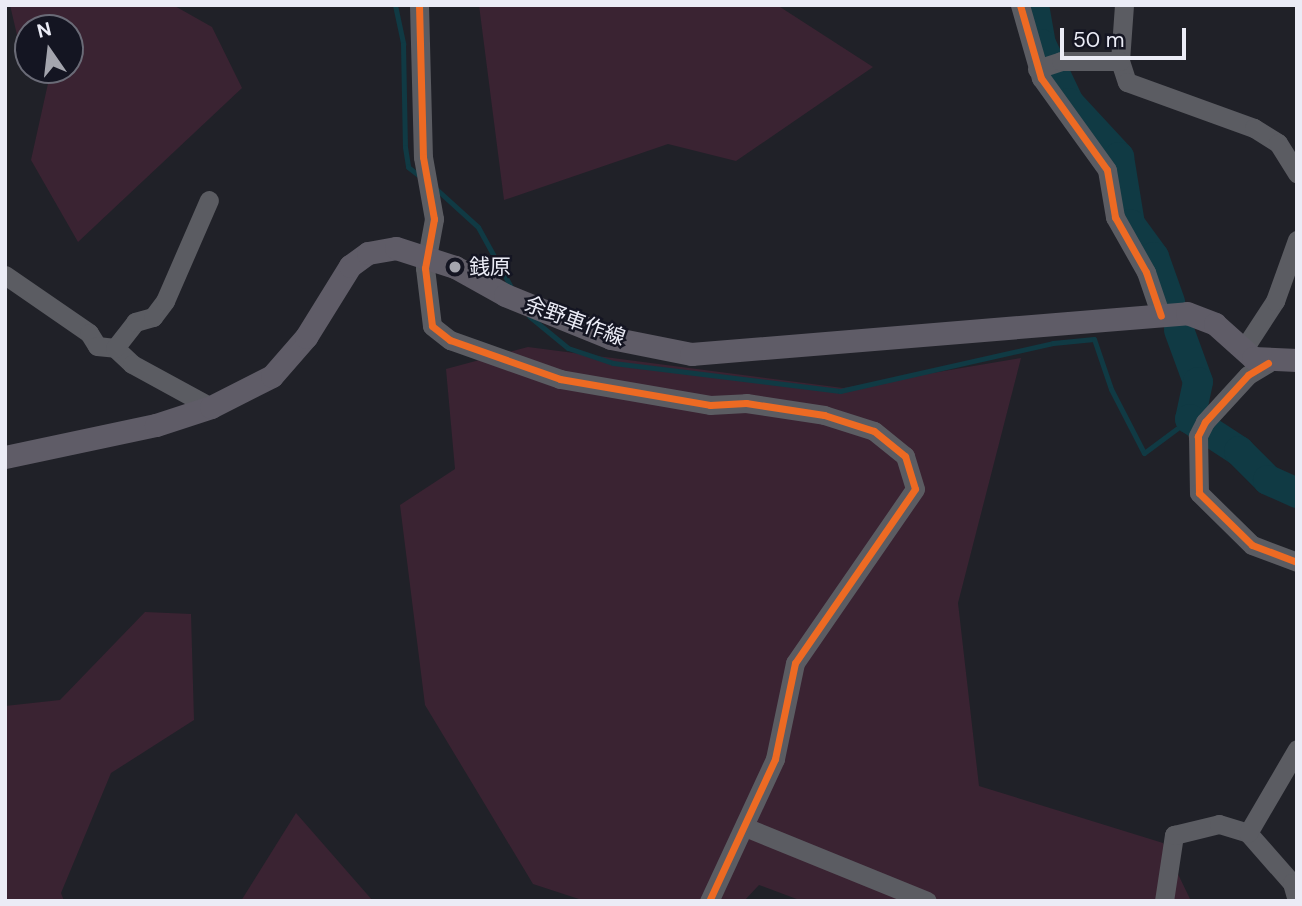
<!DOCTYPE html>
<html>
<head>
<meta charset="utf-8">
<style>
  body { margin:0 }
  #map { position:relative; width:1302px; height:906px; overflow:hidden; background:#202128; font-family:"DM Sans","Noto Sans JP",sans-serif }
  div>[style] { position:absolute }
  .green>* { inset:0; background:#3a2332 }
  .stream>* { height:5px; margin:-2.5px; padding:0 2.5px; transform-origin:2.5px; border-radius:2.5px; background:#103a44 }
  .river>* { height:30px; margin:-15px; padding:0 15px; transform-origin:15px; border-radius:15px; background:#103a44 }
  .minor>* { height:19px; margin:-9.5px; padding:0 9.5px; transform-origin:9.5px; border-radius:9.5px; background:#5b5c62 }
  .major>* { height:23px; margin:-11.5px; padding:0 11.5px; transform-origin:11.5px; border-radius:11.5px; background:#5f5c67 }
  .cycleway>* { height:7px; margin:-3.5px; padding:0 3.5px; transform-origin:3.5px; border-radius:3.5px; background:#ed6a23 }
  .dots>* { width:19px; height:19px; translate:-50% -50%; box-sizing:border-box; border:4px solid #141522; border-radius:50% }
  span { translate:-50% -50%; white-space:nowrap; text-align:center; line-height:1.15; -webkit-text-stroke:5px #141522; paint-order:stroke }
  .poi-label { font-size:21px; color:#ebecf6 }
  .left { translate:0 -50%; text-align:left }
  .street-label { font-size:21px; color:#ebecf6 }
  .frame { position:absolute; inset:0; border:7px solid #ebecf6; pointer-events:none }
  .north { position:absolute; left:14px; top:14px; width:70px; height:70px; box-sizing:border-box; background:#141522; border:2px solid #6a6b77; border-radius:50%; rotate:346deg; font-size:19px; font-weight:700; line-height:28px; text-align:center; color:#ebecf6 }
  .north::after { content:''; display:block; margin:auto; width:24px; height:32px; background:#a4a5ae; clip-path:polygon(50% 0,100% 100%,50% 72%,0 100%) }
  .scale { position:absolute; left:1060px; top:28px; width:126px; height:32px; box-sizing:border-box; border:4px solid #ebecf6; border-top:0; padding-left:9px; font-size:21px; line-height:24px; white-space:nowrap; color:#ebecf6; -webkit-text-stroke:5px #141522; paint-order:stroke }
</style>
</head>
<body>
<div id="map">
  <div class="green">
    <div style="clip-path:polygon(10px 5px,173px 5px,212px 27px,242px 88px,78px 242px,31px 160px,51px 70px,70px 70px,70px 28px,28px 28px,28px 46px,17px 35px)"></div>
    <div style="clip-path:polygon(479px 5px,777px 5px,873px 67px,736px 161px,668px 144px,504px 200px)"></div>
    <div style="clip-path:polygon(528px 347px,843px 388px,1021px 358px,958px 603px,979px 786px,1163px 843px,1191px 901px,802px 901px,759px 885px,744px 901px,585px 901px,533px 884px,425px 705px,400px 505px,455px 469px,446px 369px)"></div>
    <div style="clip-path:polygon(145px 612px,191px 614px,194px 720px,111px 773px,61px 893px,64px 901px,5px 901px,5px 706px,60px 700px)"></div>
    <div style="clip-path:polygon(296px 813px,373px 901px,241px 901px)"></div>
  </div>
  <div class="stream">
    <div style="left:395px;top:5px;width:40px;rotate:78deg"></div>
    <div style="left:403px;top:44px;width:103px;rotate:88.9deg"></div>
    <div style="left:405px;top:147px;width:20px;rotate:81deg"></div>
    <div style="left:408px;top:167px;width:16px;rotate:38deg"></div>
    <div style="left:434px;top:187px;width:59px;rotate:42.3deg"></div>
    <div style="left:478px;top:227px;width:68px;rotate:61.2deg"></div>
    <div style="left:529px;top:316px;width:50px;rotate:39.4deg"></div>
    <div style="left:568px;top:348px;width:47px;rotate:18.4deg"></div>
    <div style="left:613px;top:363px;width:229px;rotate:7deg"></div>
    <div style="left:840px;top:391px;width:218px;rotate:-12.7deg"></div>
    <div style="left:1053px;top:343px;width:41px;rotate:-5.6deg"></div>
    <div style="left:1094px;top:339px;width:53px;rotate:71.2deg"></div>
    <div style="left:1111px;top:389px;width:72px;rotate:62.7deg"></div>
    <div style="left:1144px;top:453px;width:57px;rotate:-36.5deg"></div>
  </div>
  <div class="river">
    <div style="left:1034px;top:5px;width:40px;rotate:80deg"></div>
    <div style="left:1041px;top:44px;width:65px;rotate:64.6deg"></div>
    <div style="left:1069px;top:103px;width:74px;rotate:47.2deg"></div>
    <div style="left:1119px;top:157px;width:68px;rotate:80.7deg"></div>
    <div style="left:1130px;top:224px;width:41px;rotate:54deg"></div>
    <div style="left:1154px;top:257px;width:48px;rotate:70.4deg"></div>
    <div style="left:1179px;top:330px;width:55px;rotate:69.9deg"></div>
    <div style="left:1198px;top:382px;width:38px;rotate:102deg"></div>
    <div style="left:1190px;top:419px;width:59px;rotate:33.1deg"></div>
    <div style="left:1239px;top:451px;width:41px;rotate:45deg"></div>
    <div style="left:1268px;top:480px;width:32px;rotate:24deg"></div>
  </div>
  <div class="minor">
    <div style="left:419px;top:5px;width:152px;rotate:88.5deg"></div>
    <div style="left:423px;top:157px;width:63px;rotate:79.9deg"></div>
    <div style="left:434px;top:219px;width:50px;rotate:100.4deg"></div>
    <div style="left:425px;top:268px;width:58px;rotate:83.1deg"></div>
    <div style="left:432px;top:326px;width:23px;rotate:38deg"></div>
    <div style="left:450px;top:340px;width:117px;rotate:19.5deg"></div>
    <div style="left:560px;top:379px;width:152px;rotate:9.8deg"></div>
    <div style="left:710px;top:405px;width:36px;rotate:-3deg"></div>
    <div style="left:746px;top:403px;width:79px;rotate:8.7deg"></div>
    <div style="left:824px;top:415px;width:52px;rotate:17.7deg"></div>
    <div style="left:874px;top:431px;width:40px;rotate:39deg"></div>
    <div style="left:905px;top:456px;width:34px;rotate:73deg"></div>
    <div style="left:915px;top:489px;width:211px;rotate:124.6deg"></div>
    <div style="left:795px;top:663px;width:98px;rotate:101.8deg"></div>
    <div style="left:775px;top:759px;width:157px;rotate:114.9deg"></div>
    <div style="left:1020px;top:5px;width:76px;rotate:74deg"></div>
    <div style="left:1041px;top:78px;width:113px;rotate:54.3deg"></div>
    <div style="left:1107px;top:170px;width:48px;rotate:80.3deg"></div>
    <div style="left:1115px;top:217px;width:63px;rotate:60.6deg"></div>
    <div style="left:1146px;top:272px;width:46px;rotate:71.2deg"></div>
    <div style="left:1124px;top:5px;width:56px;rotate:94.1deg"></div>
    <div style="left:1120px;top:61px;width:22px;rotate:72deg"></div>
    <div style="left:1127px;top:82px;width:135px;rotate:19.9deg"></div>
    <div style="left:1254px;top:128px;width:28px;rotate:32deg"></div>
    <div style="left:1278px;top:143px;width:36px;rotate:58deg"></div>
    <div style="left:1037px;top:69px;width:25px;rotate:-18deg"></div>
    <div style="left:1061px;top:61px;width:59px"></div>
    <div style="left:5px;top:275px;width:102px;rotate:34.6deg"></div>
    <div style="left:89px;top:333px;width:15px;rotate:58deg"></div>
    <div style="left:97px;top:346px;width:18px;rotate:6deg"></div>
    <div style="left:115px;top:348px;width:23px;rotate:43deg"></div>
    <div style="left:132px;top:364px;width:90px;rotate:28.6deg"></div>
    <div style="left:115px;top:348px;width:33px;rotate:-52deg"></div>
    <div style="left:135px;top:322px;width:19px;rotate:-16deg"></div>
    <div style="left:153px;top:317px;width:20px;rotate:-53deg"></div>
    <div style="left:165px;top:301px;width:110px;rotate:-66.5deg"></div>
    <div style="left:1243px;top:350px;width:59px;rotate:-56.9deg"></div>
    <div style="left:1275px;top:301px;width:65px;rotate:-70.2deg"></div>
    <div style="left:1268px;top:363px;width:23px;rotate:149deg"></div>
    <div style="left:1248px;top:375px;width:64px;rotate:132.5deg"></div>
    <div style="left:1205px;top:422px;width:16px;rotate:117deg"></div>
    <div style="left:1198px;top:436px;width:57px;rotate:89deg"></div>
    <div style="left:1199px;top:493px;width:74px;rotate:44.5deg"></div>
    <div style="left:1252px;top:545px;width:48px;rotate:20.7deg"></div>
    <div style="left:745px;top:827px;width:196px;rotate:22.1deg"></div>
    <div style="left:1248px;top:833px;width:67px;rotate:48.7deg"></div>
    <div style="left:1292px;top:883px;width:19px;rotate:74deg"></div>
    <div style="left:1164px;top:901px;width:67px;rotate:-81.4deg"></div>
    <div style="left:1174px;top:835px;width:46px;rotate:-13.7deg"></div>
    <div style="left:1219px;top:824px;width:30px;rotate:17deg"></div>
    <div style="left:1248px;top:833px;width:97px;rotate:-59.7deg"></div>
  </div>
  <div class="major">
    <div style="left:5px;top:457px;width:154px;rotate:-12deg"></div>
    <div style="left:156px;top:425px;width:58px;rotate:-18.1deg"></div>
    <div style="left:211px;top:407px;width:68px;rotate:-26.9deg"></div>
    <div style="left:272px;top:376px;width:52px;rotate:-48.9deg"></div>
    <div style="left:306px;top:337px;width:84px;rotate:-58.2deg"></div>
    <div style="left:350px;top:266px;width:22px;rotate:-36deg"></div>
    <div style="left:368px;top:253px;width:28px;rotate:-10deg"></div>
    <div style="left:396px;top:248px;width:62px;rotate:17.9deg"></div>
    <div style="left:455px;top:267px;width:57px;rotate:29.2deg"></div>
    <div style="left:505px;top:295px;width:114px;rotate:22.1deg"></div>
    <div style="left:611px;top:338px;width:82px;rotate:11.3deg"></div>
    <div style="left:691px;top:354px;width:498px;rotate:-4.7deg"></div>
    <div style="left:1187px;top:313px;width:30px;rotate:21deg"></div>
    <div style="left:1215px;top:324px;width:51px;rotate:41.8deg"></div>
    <div style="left:1253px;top:358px;width:44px;rotate:2.6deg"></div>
  </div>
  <div class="cycleway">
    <div style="left:419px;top:5px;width:152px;rotate:88.5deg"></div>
    <div style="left:423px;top:157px;width:63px;rotate:79.9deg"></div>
    <div style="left:434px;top:219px;width:50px;rotate:100.4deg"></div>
    <div style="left:425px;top:268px;width:58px;rotate:83.1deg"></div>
    <div style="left:432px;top:326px;width:23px;rotate:38deg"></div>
    <div style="left:450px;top:340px;width:117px;rotate:19.5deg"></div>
    <div style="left:560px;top:379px;width:152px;rotate:9.8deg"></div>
    <div style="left:710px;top:405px;width:36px;rotate:-3deg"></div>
    <div style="left:746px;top:403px;width:79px;rotate:8.7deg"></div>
    <div style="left:824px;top:415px;width:52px;rotate:17.7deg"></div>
    <div style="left:874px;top:431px;width:40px;rotate:39deg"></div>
    <div style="left:905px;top:456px;width:34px;rotate:73deg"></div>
    <div style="left:915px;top:489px;width:211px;rotate:124.6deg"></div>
    <div style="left:795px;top:663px;width:98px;rotate:101.8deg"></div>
    <div style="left:775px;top:759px;width:157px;rotate:114.9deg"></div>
    <div style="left:1020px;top:5px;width:76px;rotate:74deg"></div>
    <div style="left:1041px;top:78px;width:113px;rotate:54.3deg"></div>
    <div style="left:1107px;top:170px;width:48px;rotate:80.3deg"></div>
    <div style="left:1115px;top:217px;width:63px;rotate:60.6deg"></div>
    <div style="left:1146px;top:272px;width:46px;rotate:71.2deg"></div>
    <div style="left:1268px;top:363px;width:23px;rotate:149deg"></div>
    <div style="left:1248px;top:375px;width:64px;rotate:132.5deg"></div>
    <div style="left:1205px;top:422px;width:16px;rotate:117deg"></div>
    <div style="left:1198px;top:436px;width:57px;rotate:89deg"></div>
    <div style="left:1199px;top:493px;width:74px;rotate:44.5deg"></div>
    <div style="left:1252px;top:545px;width:48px;rotate:20.7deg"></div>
  </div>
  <div class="dots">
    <div style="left:455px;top:267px;background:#a4a5ae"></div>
  </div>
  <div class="poi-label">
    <span class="left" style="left:469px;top:267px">銭原</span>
  </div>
  <div class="street-label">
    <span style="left:575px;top:321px;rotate:20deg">余野車作線</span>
  </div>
  <div class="frame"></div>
  <div class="north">N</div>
  <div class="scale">50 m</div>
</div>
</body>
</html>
